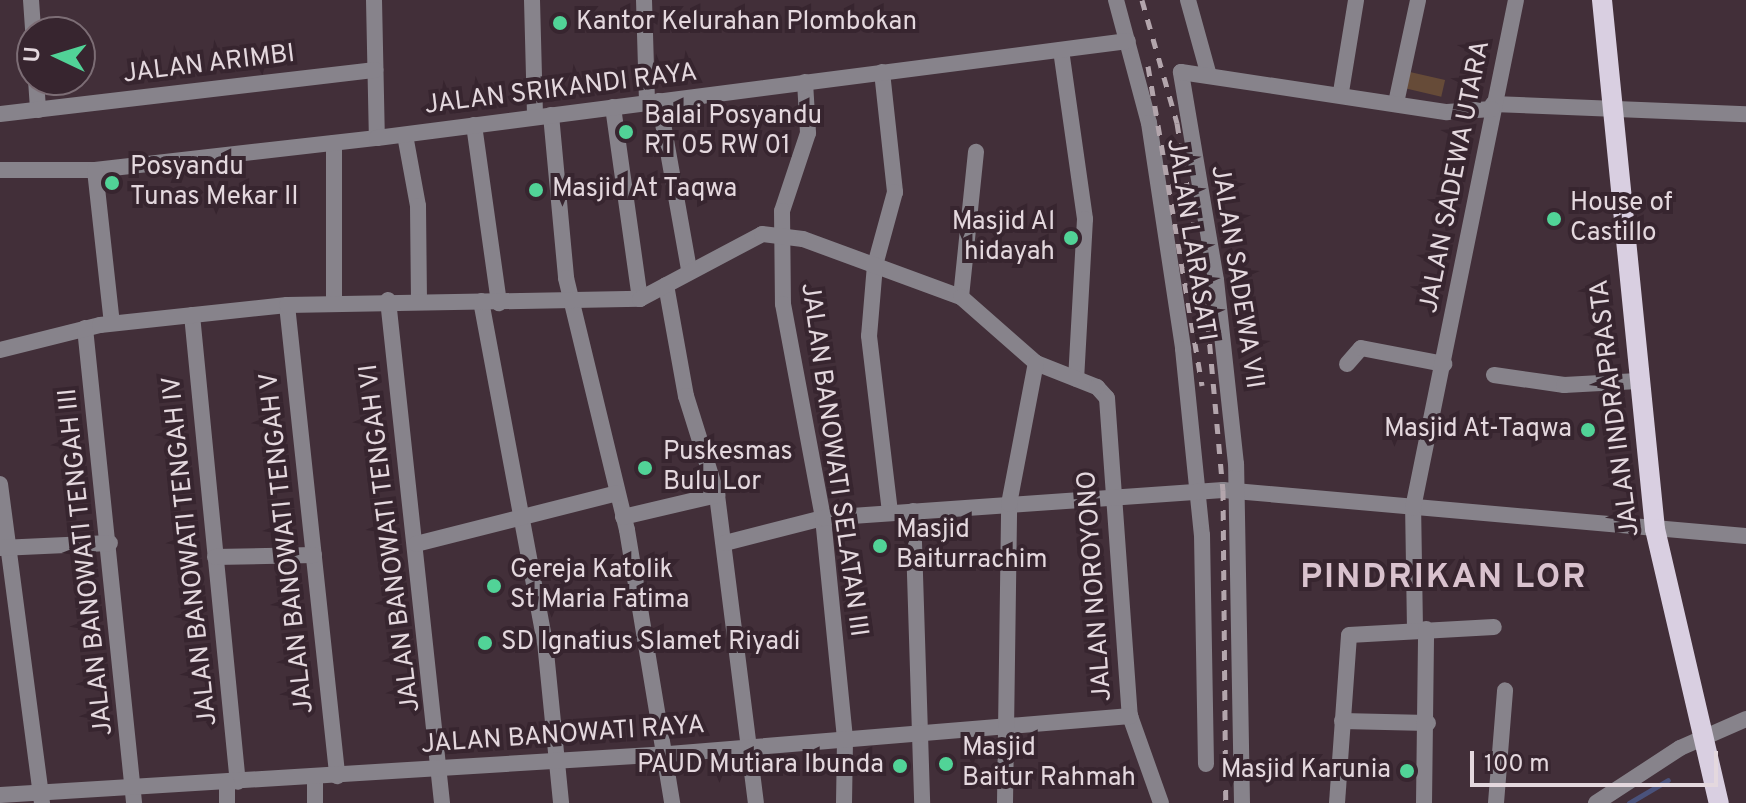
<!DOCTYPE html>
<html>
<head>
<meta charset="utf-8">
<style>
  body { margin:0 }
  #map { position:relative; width:1746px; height:803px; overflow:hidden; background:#422f39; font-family:Overpass,sans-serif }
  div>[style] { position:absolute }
  .green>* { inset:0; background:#664b38; transform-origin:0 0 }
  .stream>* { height:5px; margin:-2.5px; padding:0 2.5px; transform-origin:2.5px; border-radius:2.5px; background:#4a527b }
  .minor>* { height:16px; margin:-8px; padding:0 8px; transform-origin:8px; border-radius:8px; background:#87838b }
  .primary>* { height:20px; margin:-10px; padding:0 10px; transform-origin:10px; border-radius:10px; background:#d9cfe1 }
  .rail>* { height:5px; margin-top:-2.5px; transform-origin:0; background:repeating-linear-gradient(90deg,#b3a5ac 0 10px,transparent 0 20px) }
  .dots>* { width:22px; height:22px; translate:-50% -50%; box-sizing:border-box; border:4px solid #37252f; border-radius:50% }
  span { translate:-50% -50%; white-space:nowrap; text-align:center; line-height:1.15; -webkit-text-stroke:8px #37252f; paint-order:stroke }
  .poi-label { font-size:26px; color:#e4d8de }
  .left { translate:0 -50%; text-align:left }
  .right { translate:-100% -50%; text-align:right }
  .street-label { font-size:26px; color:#e4d8de }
  .district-label { font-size:34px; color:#d9c2ce; font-weight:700; letter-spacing:2px }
  .north { position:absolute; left:16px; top:16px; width:80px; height:80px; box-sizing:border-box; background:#37252f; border:2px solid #7c6d75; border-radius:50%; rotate:274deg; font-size:22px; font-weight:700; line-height:32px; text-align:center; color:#e4d8de }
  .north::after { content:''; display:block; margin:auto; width:28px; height:36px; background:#51d397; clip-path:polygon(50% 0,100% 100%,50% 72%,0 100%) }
  .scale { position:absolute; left:1470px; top:751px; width:248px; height:36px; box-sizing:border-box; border:4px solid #e4d8de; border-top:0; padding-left:10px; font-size:24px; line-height:28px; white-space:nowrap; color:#e4d8de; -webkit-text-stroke:6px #37252f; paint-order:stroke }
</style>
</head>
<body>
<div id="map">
  <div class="green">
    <div style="left:1410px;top:72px;width:36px;height:17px;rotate:13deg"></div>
  </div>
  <div class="stream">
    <div style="left:1629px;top:803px;width:45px;rotate:-30.5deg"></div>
  </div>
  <div class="minor">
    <div style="left:31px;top:0;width:32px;rotate:86deg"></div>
    <div style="left:374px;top:0;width:138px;rotate:88.8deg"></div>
    <div style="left:532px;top:0;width:117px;rotate:88.5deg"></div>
    <div style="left:644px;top:0;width:103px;rotate:88.3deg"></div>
    <div style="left:1116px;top:0;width:127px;rotate:75deg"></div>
    <div style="left:1149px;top:123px;width:229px;rotate:81.4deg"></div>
    <div style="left:1183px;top:349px;width:187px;rotate:84.2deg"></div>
    <div style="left:1202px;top:535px;width:229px;rotate:89deg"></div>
    <div style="left:1188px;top:0;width:75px;rotate:74.5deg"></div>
    <div style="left:1061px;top:50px;width:171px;rotate:81.9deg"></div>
    <div style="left:1085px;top:219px;width:160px;rotate:93.2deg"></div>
    <div style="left:882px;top:72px;width:121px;rotate:83.8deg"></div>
    <div style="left:895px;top:192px;width:76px;rotate:105.3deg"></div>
    <div style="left:875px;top:265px;width:71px;rotate:94.8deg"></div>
    <div style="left:869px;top:336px;width:178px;rotate:83.2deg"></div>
    <div style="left:36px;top:80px;width:30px;rotate:86deg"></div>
    <div style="left:805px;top:82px;width:51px;rotate:86.6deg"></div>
    <div style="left:808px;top:133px;width:82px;rotate:108.4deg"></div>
    <div style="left:782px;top:211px;width:93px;rotate:89.4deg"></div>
    <div style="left:783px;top:304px;width:218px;rotate:79.4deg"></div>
    <div style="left:823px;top:518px;width:223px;rotate:84.3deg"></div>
    <div style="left:845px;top:740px;width:63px;rotate:90.9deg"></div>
    <div style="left:1341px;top:92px;width:93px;rotate:-80.7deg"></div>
    <div style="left:659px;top:101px;width:172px;rotate:79.9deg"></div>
    <div style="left:1396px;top:103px;width:105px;rotate:-77.9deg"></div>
    <div style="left:1493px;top:104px;width:253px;rotate:2.3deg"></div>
    <div style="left:613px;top:107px;width:194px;rotate:82deg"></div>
    <div style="left:0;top:114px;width:378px;rotate:-6.7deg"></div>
    <div style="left:551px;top:115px;width:164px;rotate:84.7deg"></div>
    <div style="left:566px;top:278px;width:259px;rotate:76.4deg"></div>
    <div style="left:627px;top:530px;width:277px;rotate:80.6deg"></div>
    <div style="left:474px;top:125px;width:180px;rotate:82deg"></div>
    <div style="left:405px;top:135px;width:72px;rotate:79.6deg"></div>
    <div style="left:418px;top:206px;width:96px;rotate:89.4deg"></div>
    <div style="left:334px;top:143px;width:161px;rotate:90deg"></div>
    <div style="left:0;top:170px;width:95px"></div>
    <div style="left:95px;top:170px;width:284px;rotate:-6.5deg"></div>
    <div style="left:377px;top:138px;width:757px;rotate:-7.36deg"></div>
    <div style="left:95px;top:170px;width:154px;rotate:83.7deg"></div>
    <div style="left:666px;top:285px;width:113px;rotate:79.8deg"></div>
    <div style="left:686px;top:396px;width:104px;rotate:72.6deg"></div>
    <div style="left:717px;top:495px;width:310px;rotate:82.8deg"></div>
    <div style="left:961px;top:297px;width:146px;rotate:-84.1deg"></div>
    <div style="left:388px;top:300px;width:506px;rotate:83.87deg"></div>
    <div style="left:481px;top:301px;width:347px;rotate:79.4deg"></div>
    <div style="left:545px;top:642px;width:162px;rotate:84.3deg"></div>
    <div style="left:287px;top:305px;width:474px;rotate:83.9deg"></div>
    <div style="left:192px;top:315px;width:469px;rotate:84.4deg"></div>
    <div style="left:85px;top:328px;width:478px;rotate:84.1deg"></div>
    <div style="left:0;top:350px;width:103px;rotate:-14deg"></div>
    <div style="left:100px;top:325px;width:188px;rotate:-6.1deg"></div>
    <div style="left:287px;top:305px;width:353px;rotate:-1deg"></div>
    <div style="left:640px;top:299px;width:138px;rotate:-28deg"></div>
    <div style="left:762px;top:234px;width:41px;rotate:7deg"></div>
    <div style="left:803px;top:239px;width:168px;rotate:20.2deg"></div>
    <div style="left:961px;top:297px;width:100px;rotate:41.3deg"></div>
    <div style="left:1036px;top:363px;width:66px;rotate:21.5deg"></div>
    <div style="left:1097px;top:387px;width:15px;rotate:48deg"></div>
    <div style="left:1107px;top:398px;width:319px;rotate:85.9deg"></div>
    <div style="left:1130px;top:716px;width:92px;rotate:70.4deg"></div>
    <div style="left:1347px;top:364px;width:21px;rotate:-49deg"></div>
    <div style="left:1361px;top:348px;width:85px;rotate:10.9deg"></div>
    <div style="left:1494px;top:375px;width:71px;rotate:8.1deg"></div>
    <div style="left:1564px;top:385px;width:74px;rotate:-3.1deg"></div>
    <div style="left:0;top:484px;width:322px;rotate:82.5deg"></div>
    <div style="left:913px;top:511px;width:292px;rotate:88.2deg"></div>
    <div style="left:623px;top:517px;width:97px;rotate:-13.2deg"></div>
    <div style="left:725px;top:543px;width:101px;rotate:-14.3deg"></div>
    <div style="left:823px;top:518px;width:401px;rotate:-4deg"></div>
    <div style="left:1223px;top:490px;width:525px;rotate:5.03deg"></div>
    <div style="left:416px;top:544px;width:207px;rotate:-14.2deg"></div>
    <div style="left:0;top:548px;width:110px;rotate:-2.6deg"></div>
    <div style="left:215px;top:557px;width:99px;rotate:-1.2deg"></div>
    <div style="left:1415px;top:629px;width:121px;rotate:-90.9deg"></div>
    <div style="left:1413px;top:508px;width:518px;rotate:-78.54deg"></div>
    <div style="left:1342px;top:721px;width:86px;rotate:1.3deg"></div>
    <div style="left:315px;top:779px;width:24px;rotate:90deg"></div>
    <div style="left:0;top:795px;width:670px;rotate:-3.51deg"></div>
    <div style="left:669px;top:754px;width:463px;rotate:-4.7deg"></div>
    <div style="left:227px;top:803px;width:20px;rotate:-90deg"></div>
    <div style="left:1005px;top:803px;width:299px;rotate:-89.2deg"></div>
    <div style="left:1009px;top:504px;width:144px;rotate:-79.2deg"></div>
    <div style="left:1242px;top:803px;width:339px;rotate:-91deg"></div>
    <div style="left:1236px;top:464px;width:185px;rotate:-96.2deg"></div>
    <div style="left:1216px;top:280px;width:211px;rotate:-99.6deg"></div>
    <div style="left:1181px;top:72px;width:269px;rotate:8.6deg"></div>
    <div style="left:1447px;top:112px;width:45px;rotate:-3.8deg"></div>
    <div style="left:1337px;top:803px;width:168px;rotate:-85.9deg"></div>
    <div style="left:1349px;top:635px;width:145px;rotate:-3.2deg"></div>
    <div style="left:1424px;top:803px;width:174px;rotate:-89.3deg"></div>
    <div style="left:1496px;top:803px;width:113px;rotate:-85.4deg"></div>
    <div style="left:1596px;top:803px;width:100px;rotate:-33.2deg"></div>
    <div style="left:1680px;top:748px;width:72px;rotate:-23.7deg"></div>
  </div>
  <div class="primary">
    <div style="left:1602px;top:0;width:532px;rotate:84.28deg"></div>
    <div style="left:1655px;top:529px;width:281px;rotate:76.9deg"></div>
  </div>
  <div class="rail">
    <div style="left:1142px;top:0;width:128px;rotate:74.1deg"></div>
    <div style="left:1177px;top:123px;width:183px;rotate:80.9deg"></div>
    <div style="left:1206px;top:304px;width:187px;rotate:84.8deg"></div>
    <div style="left:1223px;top:490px;width:313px;rotate:89.5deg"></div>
    <div style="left:1148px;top:66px;width:324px;rotate:80.4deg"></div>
  </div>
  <div class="dots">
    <div style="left:560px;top:23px;background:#51d397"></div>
    <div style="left:626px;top:132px;background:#51d397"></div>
    <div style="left:112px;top:183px;background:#51d397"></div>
    <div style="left:536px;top:190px;background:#51d397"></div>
    <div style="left:1554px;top:219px;background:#51d397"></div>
    <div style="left:1071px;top:238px;background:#51d397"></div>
    <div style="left:1588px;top:430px;background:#51d397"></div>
    <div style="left:645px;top:468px;background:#51d397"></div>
    <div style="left:880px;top:546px;background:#51d397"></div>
    <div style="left:494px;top:586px;background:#51d397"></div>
    <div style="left:485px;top:643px;background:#51d397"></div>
    <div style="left:946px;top:764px;background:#51d397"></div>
    <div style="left:900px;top:766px;background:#51d397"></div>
    <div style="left:1407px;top:771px;background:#51d397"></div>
  </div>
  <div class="poi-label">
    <span class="left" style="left:576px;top:23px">Kantor Kelurahan Plombokan</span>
    <span class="left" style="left:644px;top:132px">Balai Posyandu<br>RT 05 RW 01</span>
    <span class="left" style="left:130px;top:183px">Posyandu<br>Tunas Mekar II</span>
    <span class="left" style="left:552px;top:190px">Masjid At Taqwa</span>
    <span class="left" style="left:1570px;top:219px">House of<br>Castillo</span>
    <span class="right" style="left:1055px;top:238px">Masjid Al<br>hidayah</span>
    <span class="right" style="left:1572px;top:430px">Masjid At-Taqwa</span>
    <span class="left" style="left:663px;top:468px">Puskesmas<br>Bulu Lor</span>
    <span class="left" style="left:896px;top:546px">Masjid<br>Baiturrachim</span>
    <span class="left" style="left:510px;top:586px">Gereja Katolik<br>St Maria Fatima</span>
    <span class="left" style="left:501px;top:643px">SD Ignatius Slamet Riyadi</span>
    <span class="left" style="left:962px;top:764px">Masjid<br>Baitur Rahmah</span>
    <span class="right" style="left:884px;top:766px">PAUD Mutiara Ibunda</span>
    <span class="right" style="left:1391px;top:771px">Masjid Karunia</span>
  </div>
  <div class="street-label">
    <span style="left:209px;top:65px;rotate:-7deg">JALAN ARIMBI</span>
    <span style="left:561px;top:90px;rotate:-7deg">JALAN SRIKANDI RAYA</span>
    <span style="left:1456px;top:177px;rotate:-79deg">JALAN SADEWA UTARA</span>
    <span style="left:1190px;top:240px;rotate:81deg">JALAN LARASATI</span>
    <span style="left:1236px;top:277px;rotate:81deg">JALAN SADEWA VII</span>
    <span style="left:1616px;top:408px;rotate:-97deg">JALAN INDRAPRASTA</span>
    <span style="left:833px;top:460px;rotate:82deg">JALAN BANOWATI SELATAN III</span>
    <span style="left:391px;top:538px;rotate:-97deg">JALAN BANOWATI TENGAH VI</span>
    <span style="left:288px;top:543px;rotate:-96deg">JALAN BANOWATI TENGAH V</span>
    <span style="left:191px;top:551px;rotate:-96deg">JALAN BANOWATI TENGAH IV</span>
    <span style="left:87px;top:562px;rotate:-96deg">JALAN BANOWATI TENGAH III</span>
    <span style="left:1096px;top:586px;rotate:-94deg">JALAN NOROYONO</span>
    <span style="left:563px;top:736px;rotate:-4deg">JALAN BANOWATI RAYA</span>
  </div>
  <div class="district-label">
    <span style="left:1444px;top:579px">PINDRIKAN LOR</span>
  </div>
  <div class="north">U</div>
  <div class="scale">100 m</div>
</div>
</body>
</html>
